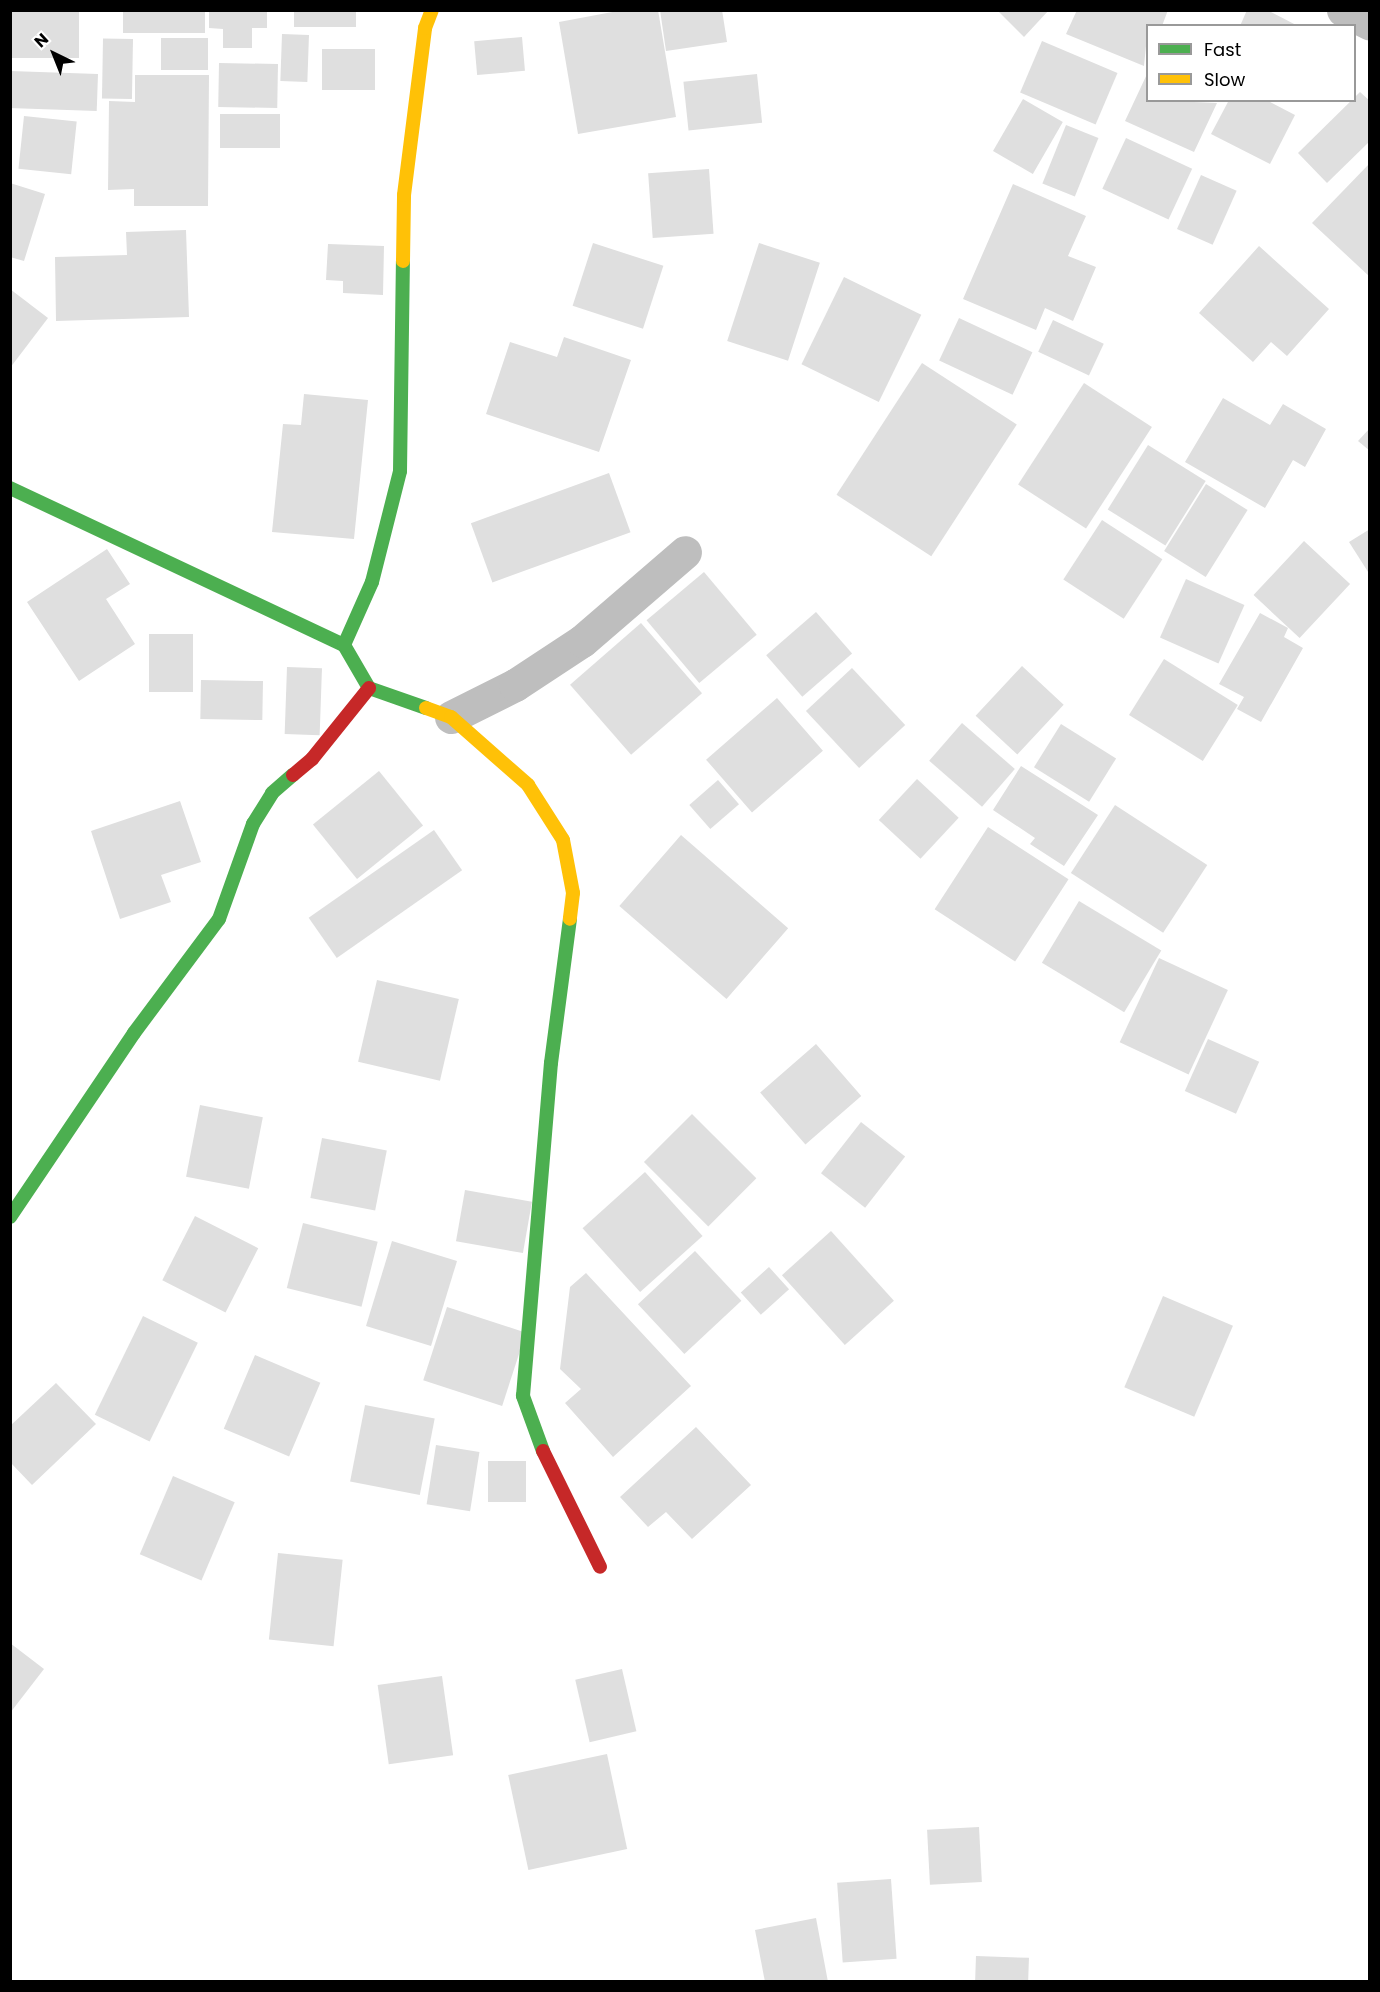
<!DOCTYPE html>
<html>
<head>
<meta charset="utf-8">
<style>
  body { margin:0 }
  #map { position:relative; width:1380px; height:1992px; overflow:hidden; background:#fff; font-family:Poppins,sans-serif }
  div>[style] { position:absolute }
  .building>* { inset:0; background:#dfdfdf; transform-origin:0 0 }
  .street>* { height:33px; margin:-16.5px; padding:0 16.5px; transform-origin:16.5px; border-radius:16.5px; background:#bebebe }
  .fast>* { height:14px; margin:-7px; padding:0 7px; transform-origin:7px; border-radius:7px; background:#4caf50 }
  .slow>* { height:14px; margin:-7px; padding:0 7px; transform-origin:7px; border-radius:7px; background:#ffc107 }
  .jam>* { height:14px; margin:-7px; padding:0 7px; transform-origin:7px; border-radius:7px; background:#c62828 }
  span { translate:-50% -50%; white-space:nowrap; text-align:center; line-height:1.15; -webkit-text-stroke:4.5px #fff; paint-order:stroke }
  .frame { position:absolute; inset:0; border:12px solid #000; pointer-events:none }
  .legend { position:absolute; left:1146px; top:24px; width:210px; height:78px; box-sizing:border-box; background:#fff; border:2px solid #999; margin:0; padding:8px 10px; list-style:none; font-size:18px; color:#000 }
  .legend li { display:flex; align-items:center; gap:12px; height:30px }
  .legend b { width:30px; border:2px solid #999 }
  .north { position:absolute; left:24px; top:24px; width:60px; height:60px; -webkit-text-stroke:4px #fff; paint-order:stroke; rotate:317deg; font-size:16px; font-weight:700; line-height:24px; text-align:center; color:#000 }
  .north::after { content:''; display:block; margin:auto; width:21px; height:27px; background:#000; clip-path:polygon(50% 0,100% 100%,50% 72%,0 100%) }
</style>
</head>
<body>
<div id="map">
  <div class="building">
    <div style="left:10px;top:10px;width:69px;height:48px"></div>
    <div style="left:123px;top:10px;width:82px;height:23px"></div>
    <div style="clip-path:polygon(209px 10px,267px 10px,267px 28px,252px 28px,252px 48px,223px 48px,223px 29px,209px 28px)"></div>
    <div style="left:294px;top:10px;width:62px;height:17px"></div>
    <div style="clip-path:polygon(623px 10px,658px 10px,676px 117px,578px 134px,559px 22px)"></div>
    <div style="clip-path:polygon(660px 10px,722px 10px,727px 42px,666px 51px)"></div>
    <div style="clip-path:polygon(997px 10px,1049px 10px,1024px 37px)"></div>
    <div style="clip-path:polygon(1077px 10px,1168px 10px,1162px 26px,1148px 26px,1144px 66px,1066px 34px)"></div>
    <div style="clip-path:polygon(1247px 10px,1267px 10px,1298px 26px,1240px 26px)"></div>
    <div style="left:282px;top:34px;width:27px;height:47px;rotate:2deg"></div>
    <div style="left:522px;top:37px;width:34px;height:48px;rotate:85deg"></div>
    <div style="left:161px;top:38px;width:47px;height:32px"></div>
    <div style="left:133px;top:39px;width:60px;height:30px;rotate:91deg"></div>
    <div style="left:1042px;top:41px;width:82px;height:56px;rotate:23deg"></div>
    <div style="left:322px;top:49px;width:53px;height:41px"></div>
    <div style="left:219px;top:63px;width:59px;height:44px;rotate:1deg"></div>
    <div style="clip-path:polygon(1148px 72px,1148px 100px,1217px 103px,1194px 152px,1125px 121px)"></div>
    <div style="left:98px;top:74px;width:37px;height:88px;rotate:92deg"></div>
    <div style="left:757px;top:74px;width:49px;height:74px;rotate:84deg"></div>
    <div style="clip-path:polygon(135px 75px,209px 75px,208px 206px,134px 206px,134px 189px,108px 190px,109px 101px,135px 102px)"></div>
    <div style="clip-path:polygon(1360px 92px,1370px 101px,1370px 141px,1327px 183px,1298px 153px)"></div>
    <div style="left:1023px;top:99px;width:46px;height:60px;rotate:30deg"></div>
    <div style="clip-path:polygon(1229px 100px,1266px 100px,1295px 115px,1270px 164px,1211px 134px)"></div>
    <div style="left:220px;top:114px;width:60px;height:34px"></div>
    <div style="left:24px;top:116px;width:53px;height:53px;rotate:6deg"></div>
    <div style="left:1066px;top:125px;width:35px;height:63px;rotate:22deg"></div>
    <div style="left:1126px;top:138px;width:73px;height:56px;rotate:25deg"></div>
    <div style="clip-path:polygon(1370px 163px,1370px 277px,1312px 223px)"></div>
    <div style="left:709px;top:169px;width:65px;height:61px;rotate:86deg"></div>
    <div style="left:1201px;top:175px;width:39px;height:59px;rotate:24deg"></div>
    <div style="clip-path:polygon(10px 183px,45px 194px,24px 261px,10px 257px)"></div>
    <div style="clip-path:polygon(1013px 184px,1086px 216px,1068px 256px,1096px 267px,1073px 321px,1045px 308px,1036px 330px,963px 299px)"></div>
    <div style="clip-path:polygon(186px 230px,189px 317px,56px 321px,55px 257px,127px 255px,126px 232px)"></div>
    <div style="left:593px;top:243px;width:74px;height:66px;rotate:18deg"></div>
    <div style="left:759px;top:243px;width:64px;height:103px;rotate:18deg"></div>
    <div style="clip-path:polygon(328px 244px,384px 246px,383px 295px,343px 293px,343px 281px,326px 280px)"></div>
    <div style="clip-path:polygon(1259px 246px,1329px 309px,1287px 356px,1271px 342px,1253px 362px,1199px 313px)"></div>
    <div style="left:844px;top:277px;width:86px;height:97px;rotate:26deg"></div>
    <div style="clip-path:polygon(10px 289px,48px 318px,10px 368px)"></div>
    <div style="left:959px;top:318px;width:81px;height:47px;rotate:25deg"></div>
    <div style="left:1053px;top:320px;width:56px;height:35px;rotate:25deg"></div>
    <div style="clip-path:polygon(564px 337px,631px 360px,599px 452px,486px 414px,510px 342px,557px 357px)"></div>
    <div style="left:922px;top:363px;width:113px;height:157px;rotate:33deg"></div>
    <div style="left:1084px;top:383px;width:81px;height:121px;rotate:33deg"></div>
    <div style="clip-path:polygon(304px 394px,368px 400px,354px 539px,272px 532px,283px 424px,301px 425px)"></div>
    <div style="clip-path:polygon(1223px 398px,1270px 425px,1283px 404px,1326px 429px,1305px 467px,1293px 460px,1265px 508px,1185px 462px)"></div>
    <div style="clip-path:polygon(1370px 428px,1370px 451px,1358px 441px)"></div>
    <div style="left:1148px;top:445px;width:68px;height:76px;rotate:32deg"></div>
    <div style="left:609px;top:473px;width:63px;height:147px;rotate:70deg"></div>
    <div style="left:1206px;top:484px;width:49px;height:79px;rotate:32deg"></div>
    <div style="left:1102px;top:520px;width:72px;height:71px;rotate:33deg"></div>
    <div style="clip-path:polygon(1370px 529px,1370px 575px,1349px 542px)"></div>
    <div style="left:1304px;top:541px;width:63px;height:74px;rotate:43deg"></div>
    <div style="clip-path:polygon(107px 549px,130px 584px,106px 599px,135px 644px,79px 681px,27px 602px)"></div>
    <div style="left:704px;top:572px;width:82px;height:75px;rotate:50deg"></div>
    <div style="left:1186px;top:579px;width:64px;height:64px;rotate:24deg"></div>
    <div style="left:816px;top:612px;width:55px;height:66px;rotate:49deg"></div>
    <div style="clip-path:polygon(1260px 613px,1288px 628px,1284px 637px,1303px 648px,1261px 722px,1237px 709px,1244px 697px,1219px 684px)"></div>
    <div style="left:641px;top:623px;width:93px;height:94px;rotate:49deg"></div>
    <div style="left:149px;top:634px;width:44px;height:58px"></div>
    <div style="left:1164px;top:659px;width:87px;height:66px;rotate:32deg"></div>
    <div style="left:1022px;top:666px;width:57px;height:68px;rotate:43deg"></div>
    <div style="left:287px;top:667px;width:35px;height:67px;rotate:2deg"></div>
    <div style="left:852px;top:668px;width:78px;height:63px;rotate:47deg"></div>
    <div style="left:201px;top:680px;width:62px;height:39px;rotate:1deg"></div>
    <div style="left:777px;top:698px;width:70px;height:94px;rotate:49deg"></div>
    <div style="left:962px;top:723px;width:70px;height:50px;rotate:41deg"></div>
    <div style="left:1061px;top:724px;width:65px;height:51px;rotate:32deg"></div>
    <div style="clip-path:polygon(1021px 766px,1098px 815px,1064px 866px,1030px 844px,1035px 838px,993px 810px)"></div>
    <div style="left:379px;top:771px;width:70px;height:85px;rotate:51deg"></div>
    <div style="left:917px;top:779px;width:57px;height:56px;rotate:43deg"></div>
    <div style="left:718px;top:780px;width:32px;height:38px;rotate:49deg"></div>
    <div style="clip-path:polygon(180px 801px,201px 862px,161px 875px,171px 902px,120px 919px,91px 831px)"></div>
    <div style="left:1115px;top:805px;width:110px;height:81px;rotate:33deg"></div>
    <div style="left:988px;top:827px;width:96px;height:98px;rotate:33deg"></div>
    <div style="left:434px;top:830px;width:49px;height:153px;rotate:55deg"></div>
    <div style="left:681px;top:835px;width:142px;height:94px;rotate:41deg"></div>
    <div style="left:1079px;top:901px;width:96px;height:72px;rotate:31deg"></div>
    <div style="left:1159px;top:958px;width:76px;height:93px;rotate:25deg"></div>
    <div style="left:377px;top:980px;width:84px;height:84px;rotate:13deg"></div>
    <div style="left:1208px;top:1039px;width:56px;height:57px;rotate:24deg"></div>
    <div style="left:816px;top:1044px;width:69px;height:74px;rotate:49deg"></div>
    <div style="left:200px;top:1105px;width:64px;height:73px;rotate:11deg"></div>
    <div style="left:692px;top:1114px;width:91px;height:68px;rotate:45deg"></div>
    <div style="left:861px;top:1122px;width:56px;height:65px;rotate:38deg"></div>
    <div style="left:322px;top:1138px;width:66px;height:61px;rotate:11deg"></div>
    <div style="left:645px;top:1172px;width:86px;height:84px;rotate:48deg"></div>
    <div style="left:465px;top:1190px;width:68px;height:52px;rotate:10deg"></div>
    <div style="left:195px;top:1216px;width:71px;height:72px;rotate:27deg"></div>
    <div style="left:303px;top:1223px;width:77px;height:67px;rotate:14deg"></div>
    <div style="left:831px;top:1231px;width:94px;height:66px;rotate:48deg"></div>
    <div style="left:392px;top:1241px;width:68px;height:89px;rotate:17deg"></div>
    <div style="left:695px;top:1251px;width:68px;height:78px;rotate:47deg"></div>
    <div style="left:769px;top:1267px;width:30px;height:38px;rotate:48deg"></div>
    <div style="clip-path:polygon(586px 1273px,691px 1386px,613px 1457px,565px 1403px,581px 1389px,560px 1369px,570px 1287px)"></div>
    <div style="left:1163px;top:1296px;width:76px;height:99px;rotate:23deg"></div>
    <div style="left:447px;top:1307px;width:83px;height:77px;rotate:18deg"></div>
    <div style="left:143px;top:1316px;width:61px;height:110px;rotate:26deg"></div>
    <div style="left:255px;top:1355px;width:71px;height:80px;rotate:23deg"></div>
    <div style="clip-path:polygon(56px 1383px,96px 1424px,32px 1485px,10px 1462px,10px 1426px)"></div>
    <div style="left:365px;top:1405px;width:71px;height:78px;rotate:11deg"></div>
    <div style="clip-path:polygon(696px 1427px,751px 1485px,692px 1539px,666px 1512px,648px 1527px,620px 1497px)"></div>
    <div style="left:436px;top:1445px;width:44px;height:60px;rotate:9deg"></div>
    <div style="left:488px;top:1461px;width:38px;height:41px"></div>
    <div style="left:173px;top:1476px;width:67px;height:85px;rotate:23deg"></div>
    <div style="left:278px;top:1553px;width:65px;height:87px;rotate:6deg"></div>
    <div style="clip-path:polygon(10px 1643px,44px 1669px,10px 1713px)"></div>
    <div style="left:622px;top:1669px;width:64px;height:48px;rotate:77deg"></div>
    <div style="left:442px;top:1676px;width:80px;height:65px;rotate:82deg"></div>
    <div style="left:607px;top:1754px;width:97px;height:101px;rotate:78deg"></div>
    <div style="left:979px;top:1827px;width:55px;height:52px;rotate:87deg"></div>
    <div style="left:891px;top:1879px;width:80px;height:54px;rotate:86deg"></div>
    <div style="clip-path:polygon(816px 1918px,828px 1982px,765px 1982px,755px 1930px)"></div>
    <div style="left:976px;top:1956px;width:53px;height:26px;rotate:2deg"></div>
  </div>
  <div class="street">
    <div style="left:1343px;top:10px;width:30px;rotate:27deg"></div>
    <div style="left:451px;top:717px;width:72px;rotate:-26.6deg"></div>
    <div style="left:515px;top:685px;width:80px;rotate:-33.3deg"></div>
    <div style="left:582px;top:641px;width:136px;rotate:-40.8deg"></div>
  </div>
  <div class="fast">
    <div style="left:10px;top:488px;width:369px;rotate:25.2deg"></div>
    <div style="left:344px;top:645px;width:50px;rotate:59.8deg"></div>
    <div style="left:369px;top:688px;width:60px;rotate:19.3deg"></div>
    <div style="left:344px;top:645px;width:69px;rotate:-66deg"></div>
    <div style="left:372px;top:582px;width:114px;rotate:-75.8deg"></div>
    <div style="left:400px;top:471px;width:210px;rotate:-89.2deg"></div>
    <div style="left:10px;top:1217px;width:222px;rotate:-56deg"></div>
    <div style="left:134px;top:1033px;width:142px;rotate:-53.3deg"></div>
    <div style="left:219px;top:919px;width:101px;rotate:-70.3deg"></div>
    <div style="left:253px;top:824px;width:36px;rotate:-58deg"></div>
    <div style="left:272px;top:793px;width:28px;rotate:-41deg"></div>
    <div style="left:543px;top:1451px;width:59px;rotate:-110deg"></div>
    <div style="left:523px;top:1396px;width:334px;rotate:-85.2deg"></div>
    <div style="left:551px;top:1063px;width:145px;rotate:-82.5deg"></div>
  </div>
  <div class="slow">
    <div style="left:403px;top:261px;width:66px;rotate:-89.1deg"></div>
    <div style="left:404px;top:195px;width:168px;rotate:-82.8deg"></div>
    <div style="left:425px;top:28px;width:19px;rotate:-69deg"></div>
    <div style="left:426px;top:708px;width:27px;rotate:20deg"></div>
    <div style="left:451px;top:717px;width:103px;rotate:41.4deg"></div>
    <div style="left:528px;top:785px;width:65px;rotate:57.5deg"></div>
    <div style="left:563px;top:840px;width:54px;rotate:79.3deg"></div>
    <div style="left:573px;top:893px;width:26px;rotate:97deg"></div>
  </div>
  <div class="jam">
    <div style="left:293px;top:775px;width:25px;rotate:-40deg"></div>
    <div style="left:312px;top:759px;width:91px;rotate:-51.2deg"></div>
    <div style="left:543px;top:1451px;width:129px;rotate:63.8deg"></div>
  </div>
  <div class="frame"></div>
  <ul class="legend">
  <li><b style="height:8px;background:#4caf50"></b>Fast</li>
  <li><b style="height:8px;background:#ffc107"></b>Slow</li>
  </ul>
  <div class="north">N</div>
</div>
</body>
</html>
